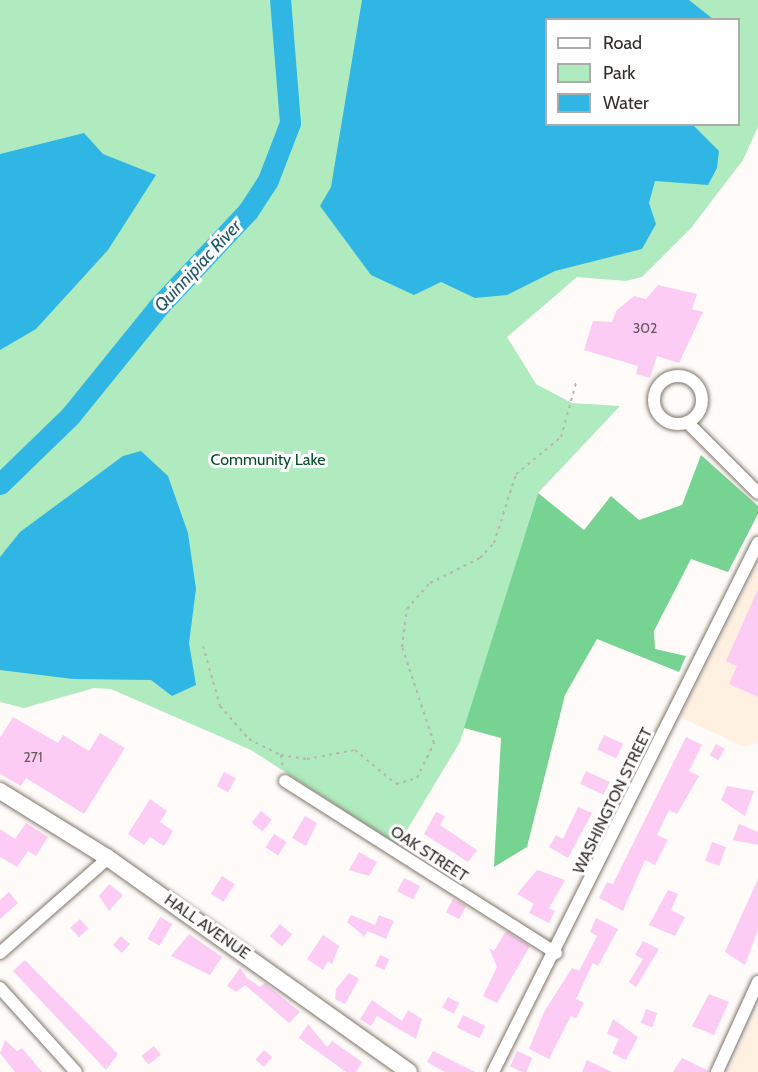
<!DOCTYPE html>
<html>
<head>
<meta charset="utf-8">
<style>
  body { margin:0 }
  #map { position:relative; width:758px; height:1072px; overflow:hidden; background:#fefbf9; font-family:Cabin,sans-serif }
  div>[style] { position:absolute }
  .built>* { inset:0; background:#fff1e2 }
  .green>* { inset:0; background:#afebbe }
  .forest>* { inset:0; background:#77d392 }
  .water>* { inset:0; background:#30b6e4 }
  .river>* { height:21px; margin:-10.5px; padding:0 10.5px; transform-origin:10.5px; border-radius:10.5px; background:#30b6e4 }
  .building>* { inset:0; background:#fcccf5; transform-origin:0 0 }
  .path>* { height:2px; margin-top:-1px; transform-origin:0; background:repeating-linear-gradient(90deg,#b7b4b1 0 3px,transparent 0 7.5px) }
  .roads { filter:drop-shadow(0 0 2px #80766a) drop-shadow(0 0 2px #80766a) }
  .minor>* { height:12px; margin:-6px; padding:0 6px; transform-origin:6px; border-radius:6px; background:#fff }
  .minor>.ring { margin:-6px; padding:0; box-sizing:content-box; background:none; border:12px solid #fff; border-radius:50% }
  .secondary>* { height:16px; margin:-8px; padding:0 8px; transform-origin:8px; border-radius:8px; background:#fff }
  span { translate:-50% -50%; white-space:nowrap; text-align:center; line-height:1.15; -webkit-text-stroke:6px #fff; paint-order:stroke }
  .number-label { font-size:14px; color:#64565c }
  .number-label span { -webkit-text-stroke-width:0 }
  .park-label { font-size:16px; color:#044d25 }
  .street-label { font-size:16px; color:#322e29 }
  .water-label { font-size:18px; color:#23566a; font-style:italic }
  .legend { position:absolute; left:545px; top:18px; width:195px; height:108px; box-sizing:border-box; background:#fff; border:2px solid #adaba9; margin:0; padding:8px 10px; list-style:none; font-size:18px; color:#322e29 }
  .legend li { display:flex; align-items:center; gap:12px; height:30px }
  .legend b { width:30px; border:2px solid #adaba9 }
</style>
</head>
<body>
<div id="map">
  <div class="built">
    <div style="clip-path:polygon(758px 564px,758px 742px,744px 747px,680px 717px)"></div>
    <div style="clip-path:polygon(758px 1007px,758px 1072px,728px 1072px)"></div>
  </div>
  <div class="green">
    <div style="clip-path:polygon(evenodd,0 0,758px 0,758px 127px,743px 160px,691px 228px,642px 277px,626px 281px,577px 277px,507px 337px,536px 384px,572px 403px,620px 406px,538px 493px,460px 742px,398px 845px,251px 750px,111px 689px,94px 688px,24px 708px,0 702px,0 0,546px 20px,738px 20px,738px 124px,546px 124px,546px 20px)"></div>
  </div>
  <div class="forest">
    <div style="clip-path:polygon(701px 455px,758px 506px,758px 514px,728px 572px,691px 559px,654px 631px,655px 649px,686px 656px,679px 672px,597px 639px,565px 695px,527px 847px,494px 867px,501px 738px,464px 728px,538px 493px,584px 530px,611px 496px,639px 520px,682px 505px)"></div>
  </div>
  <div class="water">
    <div style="clip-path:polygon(362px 0,689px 0,713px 19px,546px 20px,546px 124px,693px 125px,719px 151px,717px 168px,708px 185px,655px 181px,649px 203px,656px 224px,642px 249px,555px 271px,507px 295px,475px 298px,441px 282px,414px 295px,371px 275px,320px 206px,331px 187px)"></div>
    <div style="clip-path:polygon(84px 133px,103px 154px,156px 175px,108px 250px,36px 329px,0 350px,0 154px)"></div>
    <div style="clip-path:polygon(141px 451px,168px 476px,188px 533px,196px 589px,189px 643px,196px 685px,172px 696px,151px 680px,73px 679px,0 670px,0 557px,20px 532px,123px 456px)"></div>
  </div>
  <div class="river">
    <div style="left:0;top:484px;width:98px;rotate:-44.2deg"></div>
    <div style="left:70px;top:416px;width:141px;rotate:-51deg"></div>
    <div style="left:159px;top:306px;width:130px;rotate:-46.9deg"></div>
    <div style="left:248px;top:211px;width:37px;rotate:-57deg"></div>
    <div style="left:268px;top:180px;width:61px;rotate:-68.9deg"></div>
    <div style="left:290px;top:123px;width:123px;rotate:-94.6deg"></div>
  </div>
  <div class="building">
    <div style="clip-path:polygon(658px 285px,697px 294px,692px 309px,703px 312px,679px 363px,657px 356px,650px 378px,636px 374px,638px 366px,584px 350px,593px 321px,612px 322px,616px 311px,634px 296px,646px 299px)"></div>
    <div style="clip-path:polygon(758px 589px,758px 697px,729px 684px,737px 666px,726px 661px)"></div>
    <div style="clip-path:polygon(13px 717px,58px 743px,63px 735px,89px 751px,100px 733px,125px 748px,84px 814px,26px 778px,21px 786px,0 774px,0 738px)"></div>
    <div style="left:604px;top:735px;width:21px;height:16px;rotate:25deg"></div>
    <div style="clip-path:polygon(686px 737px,702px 745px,689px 771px,699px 776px,677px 814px,669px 810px,657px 835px,668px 840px,655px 865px,645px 860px,623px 911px,599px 898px,607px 882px,613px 884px)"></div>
    <div style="left:716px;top:744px;width:10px;height:13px;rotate:29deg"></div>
    <div style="left:586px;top:771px;width:26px;height:14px;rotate:25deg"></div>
    <div style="left:224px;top:772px;width:13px;height:16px;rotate:27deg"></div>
    <div style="clip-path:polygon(727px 786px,754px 791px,745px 816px,721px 800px)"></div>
    <div style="clip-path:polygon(150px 799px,167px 811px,160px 822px,173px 831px,164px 846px,150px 837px,144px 845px,128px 834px)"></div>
    <div style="clip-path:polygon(578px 807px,592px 813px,568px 858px,549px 847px,556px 835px,563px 839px)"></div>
    <div style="left:261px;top:811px;width:14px;height:15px;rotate:39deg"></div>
    <div style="clip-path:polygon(436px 812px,445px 816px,440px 825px,477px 850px,468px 862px,424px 834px)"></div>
    <div style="clip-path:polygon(305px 816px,317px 823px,306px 846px,292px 838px)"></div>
    <div style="clip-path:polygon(26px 823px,48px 837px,36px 856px,28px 851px,17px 867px,0 857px,0 829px,15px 839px)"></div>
    <div style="clip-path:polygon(739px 824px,758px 832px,758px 845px,733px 840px)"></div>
    <div style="left:274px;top:834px;width:15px;height:16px;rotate:32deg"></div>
    <div style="left:712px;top:842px;width:15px;height:20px;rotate:20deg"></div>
    <div style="clip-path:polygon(359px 852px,377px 862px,369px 876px,349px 870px)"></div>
    <div style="clip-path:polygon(537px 870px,565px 880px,549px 908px,555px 911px,549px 923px,529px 913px,534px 904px,517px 894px)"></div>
    <div style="left:222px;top:876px;width:15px;height:21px;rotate:32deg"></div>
    <div style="left:404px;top:878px;width:18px;height:15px;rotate:27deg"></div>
    <div style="clip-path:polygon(758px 879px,758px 930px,745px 965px,725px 952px)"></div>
    <div style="clip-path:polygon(109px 884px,123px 895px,109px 911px,99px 896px)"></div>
    <div style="clip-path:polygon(668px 890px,678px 894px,671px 910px,685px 917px,675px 936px,649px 925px)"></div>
    <div style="clip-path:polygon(9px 892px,18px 903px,0 919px,0 900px)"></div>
    <div style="left:453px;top:899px;width:15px;height:15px;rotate:28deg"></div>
    <div style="clip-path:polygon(351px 915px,375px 925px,379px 915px,394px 921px,386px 939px,367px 931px,365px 937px,347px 922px)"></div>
    <div style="left:160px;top:917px;width:14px;height:25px;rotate:30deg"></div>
    <div style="clip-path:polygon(596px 918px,618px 929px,598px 966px,593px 963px,576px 999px,584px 1003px,576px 1018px,571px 1016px,549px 1059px,529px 1049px,544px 1012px,572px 968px,579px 971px,597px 936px,590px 932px)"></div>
    <div style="left:80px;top:919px;width:13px;height:13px;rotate:48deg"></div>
    <div style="left:280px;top:924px;width:16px;height:16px;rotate:40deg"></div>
    <div style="clip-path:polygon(506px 931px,530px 946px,497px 1003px,483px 996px,497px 967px,489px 948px,494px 951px)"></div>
    <div style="clip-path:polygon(189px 934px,222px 957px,210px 975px,171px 956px)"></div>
    <div style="clip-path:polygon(323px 935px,339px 946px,332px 964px,328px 961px,323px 970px,307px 959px)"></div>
    <div style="left:121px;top:936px;width:12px;height:12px;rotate:42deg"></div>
    <div style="clip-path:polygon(643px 941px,659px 949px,636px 987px,629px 982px,643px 959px,635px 955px)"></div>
    <div style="left:380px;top:955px;width:10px;height:12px;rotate:24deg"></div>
    <div style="clip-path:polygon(25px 960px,118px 1054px,106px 1070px,13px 971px)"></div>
    <div style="clip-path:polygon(240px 968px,247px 978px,260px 987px,265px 983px,300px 1012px,289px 1023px,245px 985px,236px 992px,227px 986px)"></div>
    <div style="clip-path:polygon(349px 973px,359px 979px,345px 1004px,335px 999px,336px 989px)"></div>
    <div style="clip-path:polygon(709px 994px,729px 1002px,714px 1035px,692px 1026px)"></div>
    <div style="left:448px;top:997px;width:13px;height:12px;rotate:29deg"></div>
    <div style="clip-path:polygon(372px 1000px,402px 1021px,408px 1010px,422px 1019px,416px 1039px,377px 1016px,371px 1026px,360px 1019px)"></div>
    <div style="left:646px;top:1009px;width:12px;height:15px;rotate:20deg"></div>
    <div style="left:463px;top:1015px;width:25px;height:14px;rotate:26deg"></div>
    <div style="clip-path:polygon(613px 1019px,638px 1037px,626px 1060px,612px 1053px,619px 1039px,607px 1034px)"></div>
    <div style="clip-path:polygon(308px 1024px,327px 1047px,332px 1041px,362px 1062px,356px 1072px,346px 1072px,299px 1038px)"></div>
    <div style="clip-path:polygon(5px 1040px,17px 1051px,22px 1048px,42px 1072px,15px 1072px,0 1053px)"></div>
    <div style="left:154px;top:1046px;width:11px;height:16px;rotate:52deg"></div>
    <div style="left:264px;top:1050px;width:11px;height:13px;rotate:41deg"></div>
    <div style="clip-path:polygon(433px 1051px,475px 1072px,445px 1072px,427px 1062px)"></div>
    <div style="left:517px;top:1051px;width:17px;height:17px;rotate:24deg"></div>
    <div style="clip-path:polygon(682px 1058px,709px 1071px,709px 1072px,673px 1072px)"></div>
    <div style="clip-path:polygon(587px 1060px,612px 1072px,582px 1072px)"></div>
  </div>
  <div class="path">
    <div style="left:203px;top:646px;width:62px;rotate:74.2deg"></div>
    <div style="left:220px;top:706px;width:44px;rotate:48.7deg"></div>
    <div style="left:249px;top:739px;width:36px;rotate:27deg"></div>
    <div style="left:281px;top:755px;width:26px;rotate:9deg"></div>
    <div style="left:307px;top:759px;width:49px;rotate:-10.6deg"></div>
    <div style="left:355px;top:750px;width:53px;rotate:39.7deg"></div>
    <div style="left:396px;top:784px;width:22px;rotate:-16deg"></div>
    <div style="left:417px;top:778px;width:39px;rotate:-64deg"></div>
    <div style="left:434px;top:743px;width:101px;rotate:-108.4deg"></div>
    <div style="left:402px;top:647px;width:38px;rotate:-83deg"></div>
    <div style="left:407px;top:609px;width:35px;rotate:-49deg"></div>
    <div style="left:430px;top:583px;width:56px;rotate:-26.6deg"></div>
    <div style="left:480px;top:558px;width:21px;rotate:-47deg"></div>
    <div style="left:494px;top:543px;width:72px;rotate:-72.3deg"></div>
    <div style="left:516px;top:474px;width:58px;rotate:-39.4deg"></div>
    <div style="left:561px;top:437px;width:56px;rotate:-74.5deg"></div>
    <div style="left:281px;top:755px;width:14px;rotate:82deg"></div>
  </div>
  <div class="roads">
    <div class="minor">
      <div class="ring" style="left:654px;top:376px;width:36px;height:36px"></div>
      <div style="left:687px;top:422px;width:100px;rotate:45deg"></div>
      <div style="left:285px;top:781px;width:321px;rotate:32.4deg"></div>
      <div style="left:0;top:953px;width:144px;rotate:-41.3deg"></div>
      <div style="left:0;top:988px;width:113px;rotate:47.9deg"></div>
      <div style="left:493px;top:1072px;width:592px;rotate:-63.39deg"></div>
      <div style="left:717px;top:1072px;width:99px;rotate:-65.5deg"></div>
    </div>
    <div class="secondary">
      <div style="left:0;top:791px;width:127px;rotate:31.8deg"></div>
      <div style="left:108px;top:858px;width:369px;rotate:35.4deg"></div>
    </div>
  </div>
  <div class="number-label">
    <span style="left:645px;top:328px">302</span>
    <span style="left:33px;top:757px">271</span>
  </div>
  <div class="park-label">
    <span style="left:268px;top:460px">Community Lake</span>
  </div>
  <div class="street-label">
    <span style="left:613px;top:801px;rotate:-64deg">WASHINGTON STREET</span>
    <span style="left:429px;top:854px;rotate:33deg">OAK STREET</span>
    <span style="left:207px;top:927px;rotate:35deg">HALL AVENUE</span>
  </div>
  <div class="water-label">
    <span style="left:198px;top:266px;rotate:-47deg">Quinnipiac River</span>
  </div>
  <ul class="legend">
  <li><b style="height:8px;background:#fff"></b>Road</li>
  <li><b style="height:16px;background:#afebbe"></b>Park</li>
  <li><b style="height:16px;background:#30b6e4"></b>Water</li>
  </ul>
</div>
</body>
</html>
